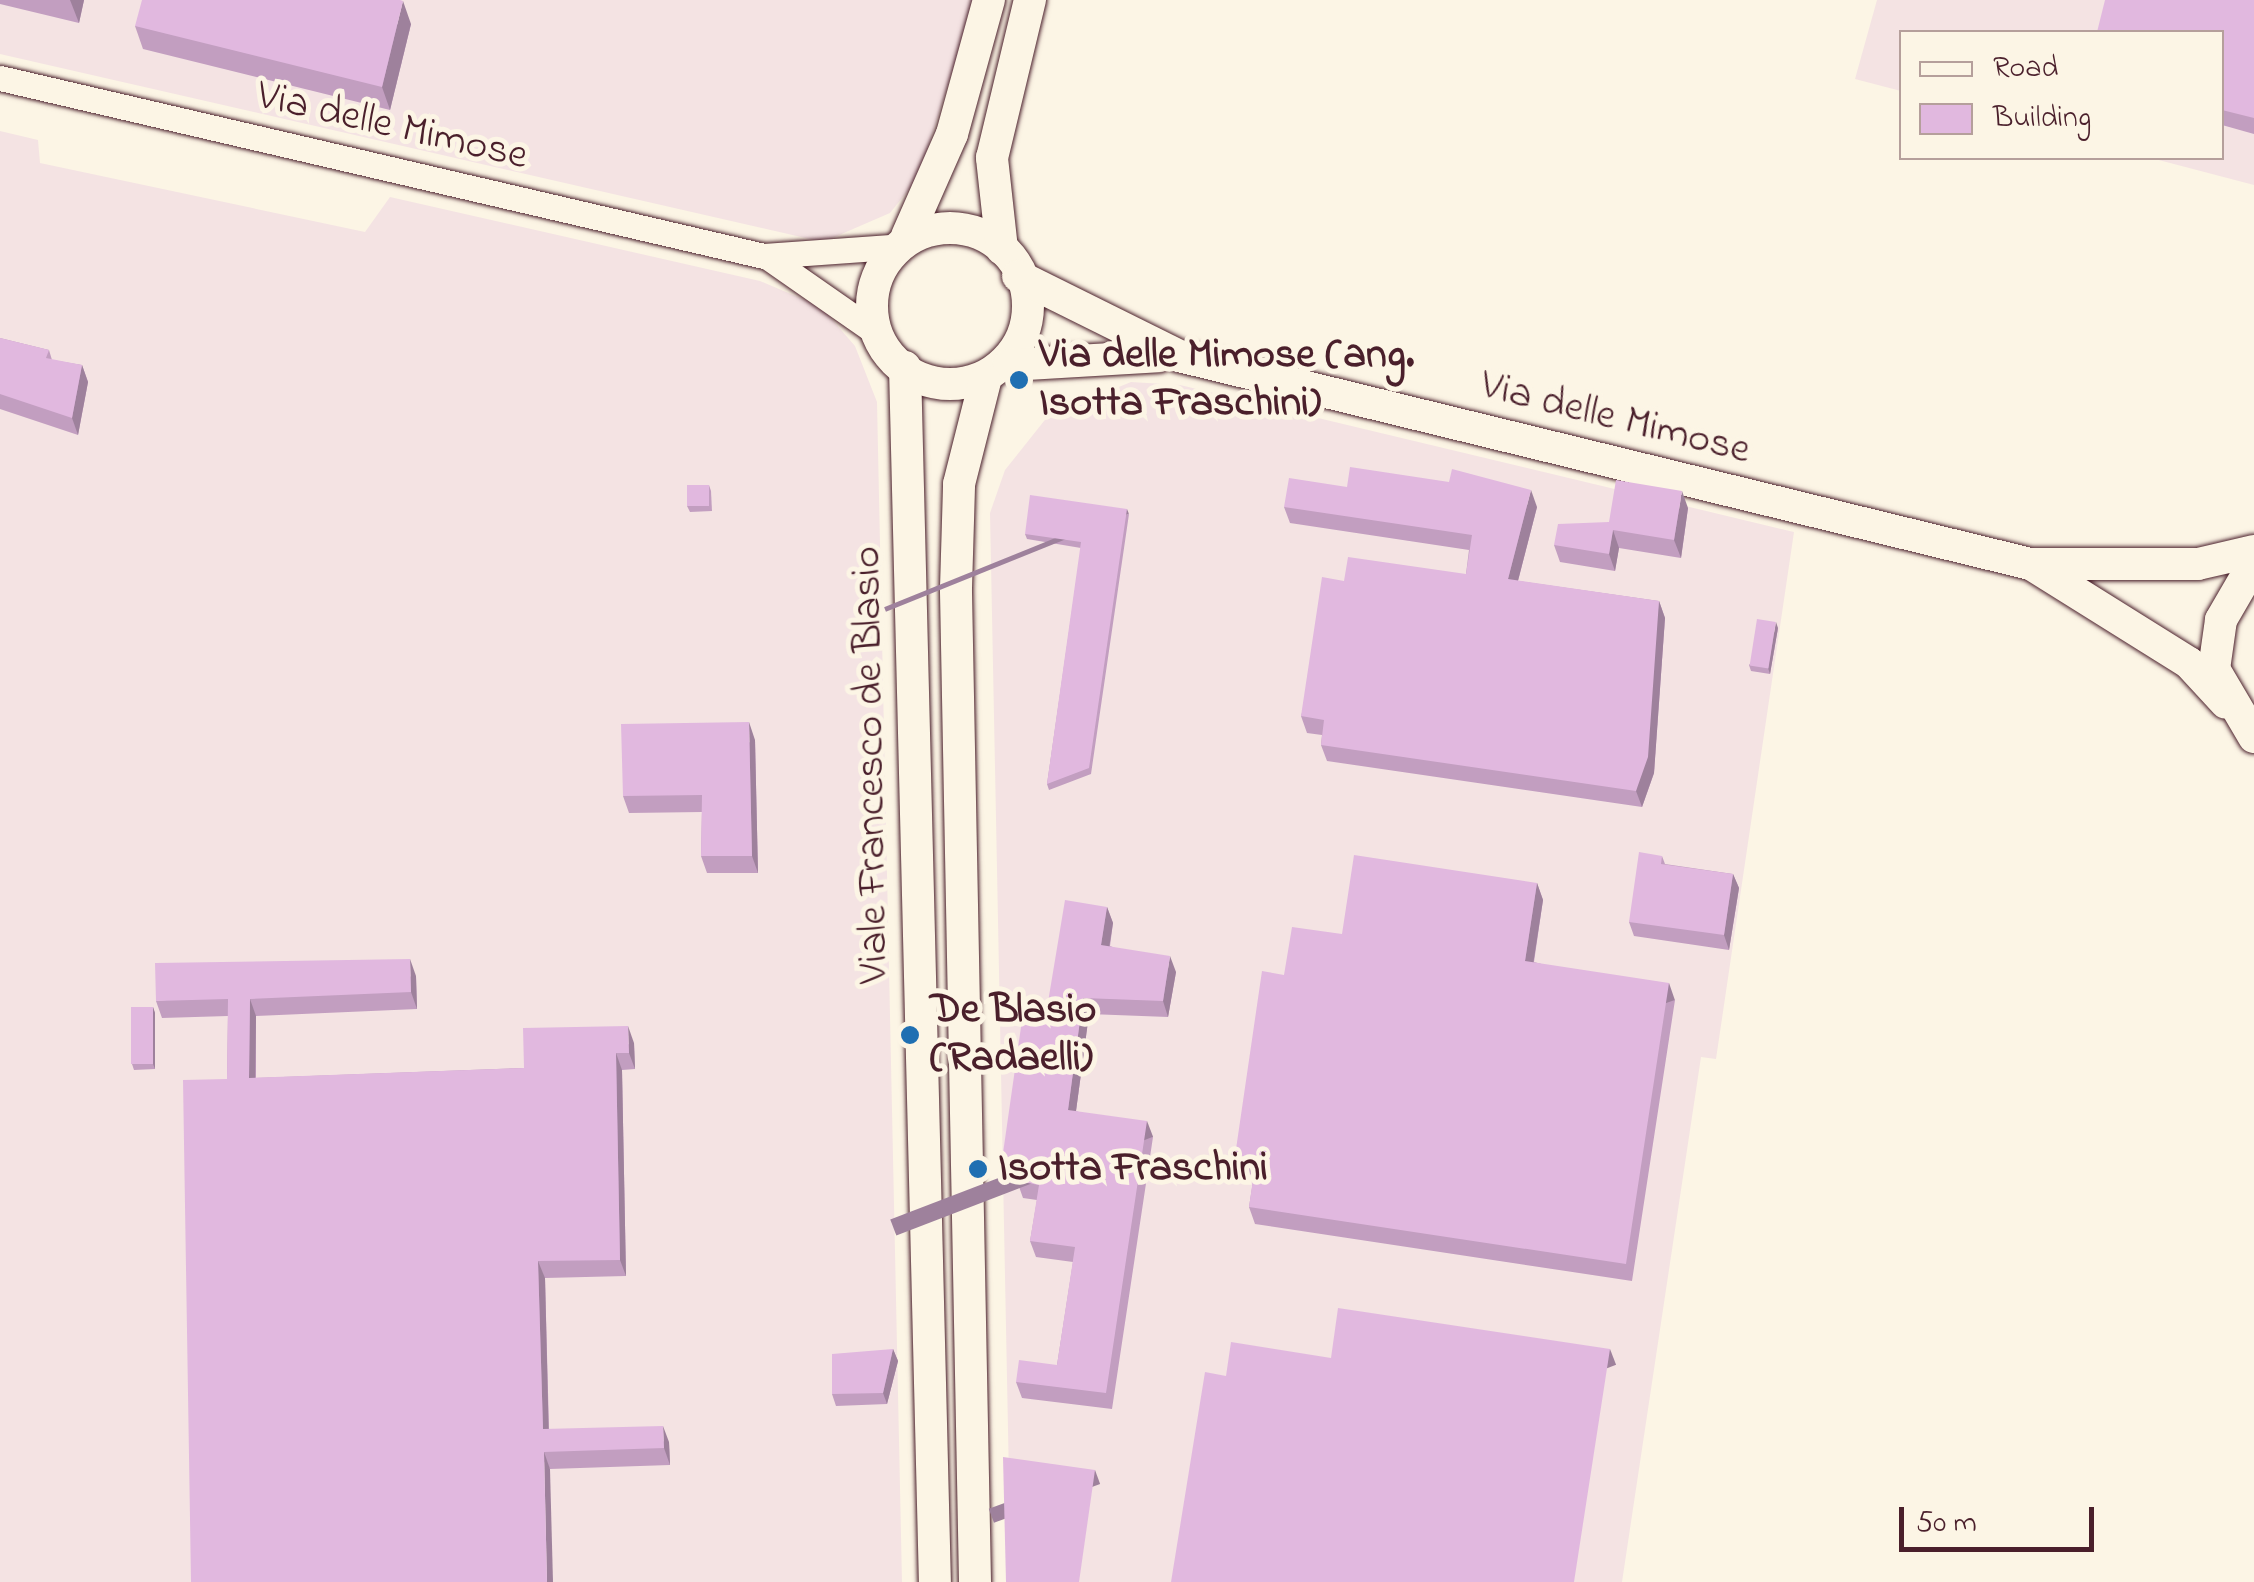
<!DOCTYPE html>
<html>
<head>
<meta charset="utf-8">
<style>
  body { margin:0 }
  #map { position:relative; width:2254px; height:1582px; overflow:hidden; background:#fcf5e5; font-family:"Indie Flower",sans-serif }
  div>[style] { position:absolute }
  .built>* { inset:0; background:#f4e3e3 }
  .roads { filter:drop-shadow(0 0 2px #4a1f2b) drop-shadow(0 0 2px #4a1f2b) }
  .minor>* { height:25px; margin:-12.5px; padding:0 12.5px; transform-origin:12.5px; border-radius:12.5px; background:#fcf5e5 }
  .tertiary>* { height:32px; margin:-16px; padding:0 16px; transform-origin:16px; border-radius:16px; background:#fcf5e5 }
  .tertiary>.ring { margin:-16px; padding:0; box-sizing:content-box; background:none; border:32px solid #fcf5e5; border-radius:50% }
  .wall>* { inset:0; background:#c29ec0 }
  .shaded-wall>* { inset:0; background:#9e819c; transform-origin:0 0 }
  .building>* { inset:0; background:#e1b8df; transform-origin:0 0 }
  .dots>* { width:28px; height:28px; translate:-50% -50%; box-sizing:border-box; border:5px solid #fcf5e5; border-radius:50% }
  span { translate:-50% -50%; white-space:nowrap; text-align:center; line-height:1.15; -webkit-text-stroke:10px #fcf5e5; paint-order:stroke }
  .street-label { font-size:42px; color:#4a1f2b }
  .poi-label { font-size:42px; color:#4a1f2b; font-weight:700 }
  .left { translate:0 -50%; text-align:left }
  .legend { position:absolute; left:1899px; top:30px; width:325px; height:130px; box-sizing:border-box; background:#fcf5e5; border:2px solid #b59f9b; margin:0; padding:12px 18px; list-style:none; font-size:30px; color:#4a1f2b }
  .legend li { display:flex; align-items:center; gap:20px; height:50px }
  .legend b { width:50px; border:2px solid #b59f9b }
  .scale { position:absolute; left:1899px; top:1507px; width:195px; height:45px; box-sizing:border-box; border:5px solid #4a1f2b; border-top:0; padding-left:12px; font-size:30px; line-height:35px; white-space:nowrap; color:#4a1f2b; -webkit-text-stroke:8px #fcf5e5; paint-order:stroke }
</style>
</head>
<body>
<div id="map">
  <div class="built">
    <div style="clip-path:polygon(0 0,975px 0,918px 178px,890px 213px,823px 242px,0 54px)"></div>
    <div style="clip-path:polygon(1877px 0,2254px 0,2254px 185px,2151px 158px,2222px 158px,2222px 32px,1902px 32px,1901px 91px,1855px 79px)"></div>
    <div style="clip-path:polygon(0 131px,38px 140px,40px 163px,365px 232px,390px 197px,760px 281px,821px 307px,855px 346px,877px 402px,902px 1582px,0 1582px)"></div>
    <div style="clip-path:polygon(1131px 382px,1180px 385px,1794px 532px,1716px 1059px,1701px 1057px,1622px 1582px,1011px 1582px,990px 513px,1005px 470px,1048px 416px)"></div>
  </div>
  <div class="roads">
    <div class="minor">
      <div style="left:0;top:78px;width:784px;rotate:13.12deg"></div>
      <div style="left:764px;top:256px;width:127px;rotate:-4.1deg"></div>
      <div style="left:769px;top:258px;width:136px;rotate:34.9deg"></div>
    </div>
    <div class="tertiary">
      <div class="ring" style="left:872px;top:228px;width:124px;height:124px"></div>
      <div style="left:907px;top:236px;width:111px;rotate:-66.2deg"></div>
      <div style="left:952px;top:134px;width:139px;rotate:-74.6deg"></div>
      <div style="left:1002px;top:249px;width:92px;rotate:-96.3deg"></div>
      <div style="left:992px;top:158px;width:163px;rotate:-76.5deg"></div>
      <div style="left:1018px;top:276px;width:180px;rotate:26.4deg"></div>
      <div style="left:1179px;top:356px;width:876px;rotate:13.73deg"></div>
      <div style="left:2030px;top:564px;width:168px"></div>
      <div style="left:2198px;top:564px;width:57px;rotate:-13.1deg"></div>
      <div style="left:1009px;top:365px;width:150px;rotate:-3.4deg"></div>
      <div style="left:905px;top:367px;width:1215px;rotate:88.59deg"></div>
      <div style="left:2254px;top:563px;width:66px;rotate:120.1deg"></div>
      <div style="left:2221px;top:620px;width:49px;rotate:98.1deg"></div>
      <div style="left:2214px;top:669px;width:79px;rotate:59.5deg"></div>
      <div style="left:2034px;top:566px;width:183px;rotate:32deg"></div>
      <div style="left:2189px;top:663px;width:54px;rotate:47.2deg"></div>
      <div style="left:975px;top:1582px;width:994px;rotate:-91.1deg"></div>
      <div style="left:956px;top:588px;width:104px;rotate:-88.3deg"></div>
      <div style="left:959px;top:484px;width:106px;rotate:-75.8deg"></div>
    </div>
  </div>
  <div class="wall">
    <div style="clip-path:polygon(0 0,84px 0,79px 23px,0 4px)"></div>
    <div style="clip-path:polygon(2254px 0,2254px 134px,2222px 125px,2222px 32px)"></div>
    <div style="clip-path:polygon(411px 24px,390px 110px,143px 49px,135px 26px)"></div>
    <div style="clip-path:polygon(0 338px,49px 350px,52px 360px,82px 365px,88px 382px,78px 435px,0 409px)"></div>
    <div style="clip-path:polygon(709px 485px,711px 491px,712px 511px,690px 512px,687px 506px)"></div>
    <div style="clip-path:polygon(1347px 487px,1537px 507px,1518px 581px,1659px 601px,1665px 618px,1654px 773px,1642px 807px,1327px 761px,1321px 745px,1322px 735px,1307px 733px,1301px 716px,1344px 581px,1466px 574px,1469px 550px,1290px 523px,1284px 507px)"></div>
    <div style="clip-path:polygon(1688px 508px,1681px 558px,1619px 548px,1615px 571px,1560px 562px,1554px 545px,1609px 522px)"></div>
    <div style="clip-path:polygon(1129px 514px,1091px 774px,1049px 790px,1047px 784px,1081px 548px,1027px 539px,1025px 534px)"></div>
    <div style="clip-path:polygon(1778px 628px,1770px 674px,1751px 671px,1749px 665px)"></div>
    <div style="clip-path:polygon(755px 740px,758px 873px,707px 873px,701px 856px,702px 812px,629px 813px,623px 796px)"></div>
    <div style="clip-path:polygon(1662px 856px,1665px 864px,1733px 874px,1739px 888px,1729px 950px,1634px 936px,1629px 922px)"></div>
    <div style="clip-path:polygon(1537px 883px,1543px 900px,1534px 962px,1675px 1000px,1632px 1281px,1255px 1224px,1249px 1207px,1254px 1175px,1241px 1173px,1235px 1156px,1284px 975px,1342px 934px)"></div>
    <div style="clip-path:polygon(1107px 907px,1113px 923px,1110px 946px,1176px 972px,1168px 1017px,1089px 1014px,1076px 1111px,1153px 1137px,1112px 1409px,1022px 1398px,1016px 1382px,1057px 1365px,1073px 1262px,1036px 1257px,1030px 1241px,1037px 1200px,1023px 1198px,1017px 1181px,1018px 1176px,1008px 1177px,1002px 1160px,1048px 1002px)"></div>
    <div style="clip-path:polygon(416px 976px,417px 1009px,256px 1016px,256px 1078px,524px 1068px,634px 1043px,635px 1069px,622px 1070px,626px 1276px,545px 1278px,549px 1429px,669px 1442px,670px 1465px,550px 1469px,227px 1079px,228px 1016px,162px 1018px,156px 1001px)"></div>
    <div style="clip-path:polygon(153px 1007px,155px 1013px,155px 1069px,134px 1070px,132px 1064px)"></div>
    <div style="clip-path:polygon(893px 1349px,898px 1361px,887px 1404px,836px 1406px,832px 1394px)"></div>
  </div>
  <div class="shaded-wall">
    <div style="clip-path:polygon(70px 0,84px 0,79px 23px)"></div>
    <div style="clip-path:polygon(403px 1px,411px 24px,390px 110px,382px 87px)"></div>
    <div style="clip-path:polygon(82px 365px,88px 382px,78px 435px,72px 418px)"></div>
    <div style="clip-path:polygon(1531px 490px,1537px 507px,1514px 596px,1508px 579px)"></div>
    <div style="clip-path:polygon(1682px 491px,1688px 508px,1681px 558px,1674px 540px)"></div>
    <div style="left:1127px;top:509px;width:5px;height:262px;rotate:68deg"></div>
    <div style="clip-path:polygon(1613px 530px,1619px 548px,1615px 571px,1609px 554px)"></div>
    <div style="clip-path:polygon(1659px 601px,1665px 618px,1654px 773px,1642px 807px,1636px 791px)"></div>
    <div style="clip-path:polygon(1776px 622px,1778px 628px,1770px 674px,1768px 668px)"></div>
    <div style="clip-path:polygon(749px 722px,755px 740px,758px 873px,752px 856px)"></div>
    <div style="clip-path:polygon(1733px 874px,1739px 888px,1729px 950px,1724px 935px)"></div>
    <div style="clip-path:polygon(1537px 883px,1543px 900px,1531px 978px,1525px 961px)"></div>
    <div style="clip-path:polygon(1107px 907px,1113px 923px,1107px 961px,1101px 945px)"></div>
    <div style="clip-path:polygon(1170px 956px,1176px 972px,1168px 1017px,1163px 1001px)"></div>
    <div style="clip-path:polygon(410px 959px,416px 976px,417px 1009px,411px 992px)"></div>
    <div style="left:1669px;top:983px;width:18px;height:284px;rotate:71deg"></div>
    <div style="clip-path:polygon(1083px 998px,1089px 1014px,1074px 1126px,1068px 1110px)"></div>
    <div style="clip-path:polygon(250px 999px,256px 1016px,255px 1095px,249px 1078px)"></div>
    <div style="clip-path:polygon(153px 1007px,155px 1013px,155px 1069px,153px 1064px)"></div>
    <div style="clip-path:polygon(628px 1026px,634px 1043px,635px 1069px,629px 1053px)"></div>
    <div style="clip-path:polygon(616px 1053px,622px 1070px,626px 1276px,620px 1260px)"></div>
    <div style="left:1147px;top:1121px;width:17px;height:275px;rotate:69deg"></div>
    <div style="clip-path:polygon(538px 1261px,545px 1278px,549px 1446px,543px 1429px)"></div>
    <div style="clip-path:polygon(893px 1349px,898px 1361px,887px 1404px,883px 1393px)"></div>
    <div style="left:1610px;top:1349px;width:17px;height:236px;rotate:69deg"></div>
    <div style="clip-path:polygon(663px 1426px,669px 1442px,670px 1465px,664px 1448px)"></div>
    <div style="clip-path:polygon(544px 1452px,550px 1469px,553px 1582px,547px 1582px)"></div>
    <div style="left:1095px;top:1470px;width:15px;height:113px;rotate:70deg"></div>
  </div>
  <div class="building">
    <div style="clip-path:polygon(142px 0,400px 0,403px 1px,382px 87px,135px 26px)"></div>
    <div style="clip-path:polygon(2105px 0,2254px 0,2254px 118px,2222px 110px,2222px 32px,2097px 32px)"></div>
    <div style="clip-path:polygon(0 338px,49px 350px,46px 358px,82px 365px,72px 418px,0 394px)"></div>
    <div style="clip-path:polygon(1350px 467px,1449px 482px,1452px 469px,1531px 490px,1508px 579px,1659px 601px,1648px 757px,1636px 791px,1321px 745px,1324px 720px,1301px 716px,1322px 577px,1344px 581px,1348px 557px,1466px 574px,1472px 535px,1284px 507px,1289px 478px,1347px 487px)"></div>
    <div style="clip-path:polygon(1616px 480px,1682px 491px,1674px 540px,1613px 530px,1609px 554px,1554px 545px,1558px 524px,1609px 522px)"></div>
    <div style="left:687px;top:485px;width:22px;height:21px"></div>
    <div style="clip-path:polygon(1030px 495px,1127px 509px,1089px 768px,1047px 784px,1081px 542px,1025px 534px)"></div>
    <div style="left:1757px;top:619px;width:19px;height:47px;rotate:9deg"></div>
    <div style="clip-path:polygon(749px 722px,752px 856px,701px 856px,702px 795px,623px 796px,621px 724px)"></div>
    <div style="clip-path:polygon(1639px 852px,1662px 856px,1661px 864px,1733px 874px,1724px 935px,1629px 922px)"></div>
    <div style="clip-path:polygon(1354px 855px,1537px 883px,1525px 961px,1669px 983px,1626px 1264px,1249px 1207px,1256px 1159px,1235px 1156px,1262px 971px,1284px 975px,1292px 927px,1342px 934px)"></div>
    <div style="clip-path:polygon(1065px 900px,1107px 907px,1101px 945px,1170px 956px,1163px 1001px,1083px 998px,1068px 1110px,1147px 1121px,1106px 1393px,1016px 1382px,1019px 1360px,1057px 1365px,1075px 1247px,1030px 1241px,1039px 1185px,1017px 1181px,1020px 1160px,1002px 1160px,1025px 999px,1048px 1002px)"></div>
    <div style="clip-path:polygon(410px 959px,411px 992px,250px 999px,249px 1078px,524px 1068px,523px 1028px,628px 1026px,629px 1053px,616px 1053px,620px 1260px,538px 1261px,543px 1429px,663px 1426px,664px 1448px,544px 1452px,547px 1582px,191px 1582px,183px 1080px,227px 1079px,228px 999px,156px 1001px,155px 963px)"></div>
    <div style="left:153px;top:1007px;width:57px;height:22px;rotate:90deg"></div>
    <div style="clip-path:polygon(1338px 1308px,1610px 1349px,1574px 1582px,1171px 1582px,1205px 1372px,1226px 1376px,1231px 1342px,1331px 1358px)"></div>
    <div style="clip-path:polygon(893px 1349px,883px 1393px,832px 1394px,832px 1354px)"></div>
    <div style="clip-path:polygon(1003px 1457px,1095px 1470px,1079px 1582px,1006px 1582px)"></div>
  </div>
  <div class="dots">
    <div style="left:1019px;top:380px;background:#1f6fb2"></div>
    <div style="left:910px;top:1035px;background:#1f6fb2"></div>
    <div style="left:978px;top:1169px;background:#1f6fb2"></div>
  </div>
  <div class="street-label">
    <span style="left:392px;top:127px;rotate:13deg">Via delle Mimose</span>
    <span style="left:1615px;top:419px;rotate:14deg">Via delle Mimose</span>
    <span style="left:872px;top:765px;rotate:-91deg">Viale Francesco de Blasio</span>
  </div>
  <div class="poi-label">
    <span class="left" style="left:1039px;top:380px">Via delle Mimose (ang.<br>Isotta Fraschini)</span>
    <span class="left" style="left:930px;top:1035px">De Blasio<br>(Radaelli)</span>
    <span class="left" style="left:998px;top:1169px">Isotta Fraschini</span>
  </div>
  <ul class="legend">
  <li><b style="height:12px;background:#fcf5e5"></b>Road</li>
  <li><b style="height:28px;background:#e1b8df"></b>Building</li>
  </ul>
  <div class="scale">50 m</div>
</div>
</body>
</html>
